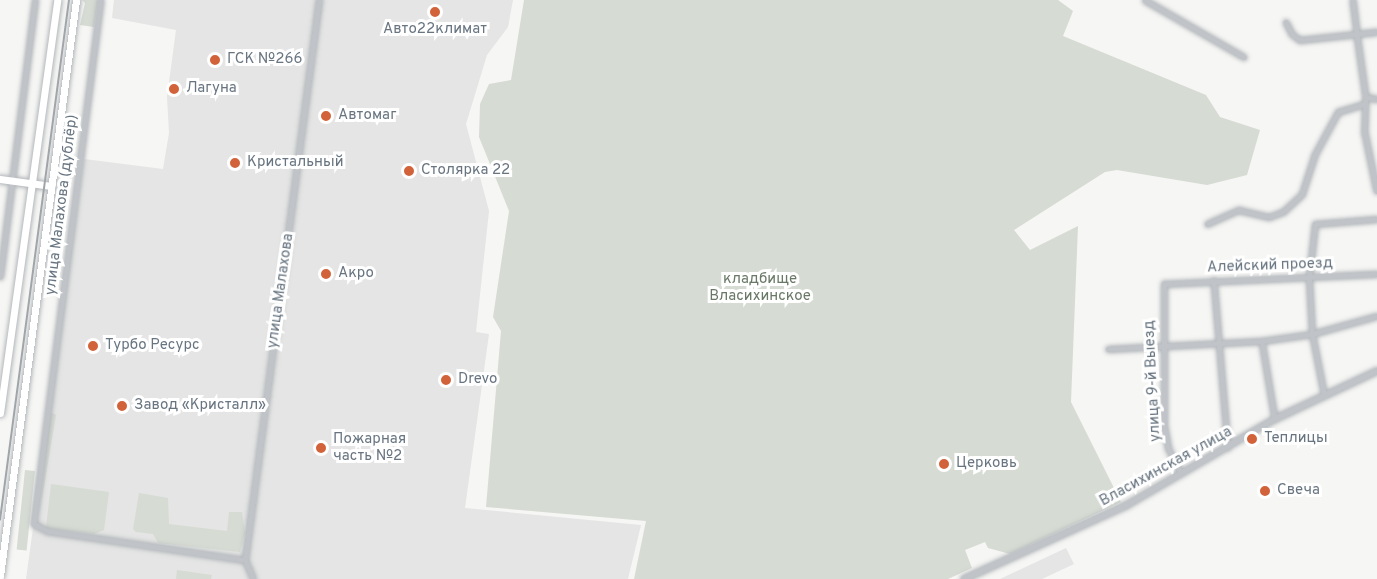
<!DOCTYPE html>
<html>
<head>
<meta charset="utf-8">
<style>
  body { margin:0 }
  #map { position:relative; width:1377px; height:579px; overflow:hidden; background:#f6f6f4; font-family:Overpass,sans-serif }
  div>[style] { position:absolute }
  .built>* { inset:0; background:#e4e5e4 }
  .green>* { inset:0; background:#d6dbd3; transform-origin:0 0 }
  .roads { filter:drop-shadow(0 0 2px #b3b7bb) drop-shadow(0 0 2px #b3b7bb) }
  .minor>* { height:4.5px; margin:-2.25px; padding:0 2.25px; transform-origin:2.25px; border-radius:2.25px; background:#c0c3c7 }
  .tertiary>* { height:6px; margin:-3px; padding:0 3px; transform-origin:3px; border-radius:3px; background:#c0c3c7 }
  .secondary>* { height:7px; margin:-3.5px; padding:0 3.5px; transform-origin:3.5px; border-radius:3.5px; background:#fff }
  .tram>* { height:1.5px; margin:-0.75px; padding:0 0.75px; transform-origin:0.75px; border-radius:0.75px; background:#a0a5aa }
  .dots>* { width:16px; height:16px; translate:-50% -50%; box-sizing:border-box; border:3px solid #fff; border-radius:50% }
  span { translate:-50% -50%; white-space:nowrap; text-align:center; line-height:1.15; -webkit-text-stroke:6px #fff; paint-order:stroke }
  .poi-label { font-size:15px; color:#687581 }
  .left { translate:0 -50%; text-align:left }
  .street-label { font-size:15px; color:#687581 }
  .park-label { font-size:15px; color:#6a7967 }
</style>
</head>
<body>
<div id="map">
  <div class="built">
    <div style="clip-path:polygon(114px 0,513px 0,508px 27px,487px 55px,466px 124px,489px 211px,476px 332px,489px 334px,465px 508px,641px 525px,628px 579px,26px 579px,84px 159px,163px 169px,169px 133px,167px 97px,176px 30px,112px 18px)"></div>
    <div style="clip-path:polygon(1066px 548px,1074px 564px,1042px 579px,1000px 579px)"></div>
  </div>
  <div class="green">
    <div style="clip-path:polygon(82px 0,98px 0,94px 27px,80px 25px,85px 3px)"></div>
    <div style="clip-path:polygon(524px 0,1058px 0,1073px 11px,1063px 36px,1206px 95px,1220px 117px,1260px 130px,1247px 175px,1207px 185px,1117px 170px,1105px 172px,1014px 230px,1030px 250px,1078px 226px,1071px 402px,1121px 502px,1010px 554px,988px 548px,985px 542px,965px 550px,972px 568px,948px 579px,634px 579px,646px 521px,486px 507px,501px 331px,493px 317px,509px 211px,479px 137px,480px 104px,489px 84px,511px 80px)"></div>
    <div style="clip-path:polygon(53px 413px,56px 415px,40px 511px,49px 414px)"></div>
    <div style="left:25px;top:470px;width:10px;height:80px;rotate:6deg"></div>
    <div style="clip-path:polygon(51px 484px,109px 492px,104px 530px,94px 534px,46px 528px)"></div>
    <div style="clip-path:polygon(139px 493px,168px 498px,169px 524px,227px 531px,229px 512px,242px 512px,245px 532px,240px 552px,158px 543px,153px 534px,136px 532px,133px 529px)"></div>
    <div style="clip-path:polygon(177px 570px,212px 575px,211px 579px,176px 579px)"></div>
  </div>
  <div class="roads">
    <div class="minor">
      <div style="left:101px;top:0;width:528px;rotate:97.29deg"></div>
      <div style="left:34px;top:524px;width:16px;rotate:27deg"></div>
      <div style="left:48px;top:531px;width:199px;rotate:8.4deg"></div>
      <div style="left:1145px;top:0;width:114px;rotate:29.9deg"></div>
      <div style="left:1353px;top:0;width:34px;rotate:83deg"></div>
      <div style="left:1357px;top:34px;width:20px;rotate:-6deg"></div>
      <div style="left:1286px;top:22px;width:13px;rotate:63deg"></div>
      <div style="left:1292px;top:34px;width:10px;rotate:37deg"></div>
      <div style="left:1300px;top:40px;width:57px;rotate:-6deg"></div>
      <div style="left:1357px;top:34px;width:64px;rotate:81.9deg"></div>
      <div style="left:1366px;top:97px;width:36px;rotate:92deg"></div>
      <div style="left:1365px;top:133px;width:59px;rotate:78.3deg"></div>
      <div style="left:1366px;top:97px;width:11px;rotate:10deg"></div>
      <div style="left:1207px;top:224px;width:35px;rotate:-24deg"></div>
      <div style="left:1239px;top:210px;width:31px;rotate:13deg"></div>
      <div style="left:1269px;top:217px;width:15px;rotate:-20deg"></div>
      <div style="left:1283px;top:212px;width:26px;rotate:-43deg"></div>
      <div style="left:1302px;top:194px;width:40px;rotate:-72deg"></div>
      <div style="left:1314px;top:156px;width:50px;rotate:-61.4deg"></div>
      <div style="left:1338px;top:112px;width:27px;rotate:-17deg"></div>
      <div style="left:0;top:277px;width:279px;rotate:-82.8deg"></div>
      <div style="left:1214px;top:280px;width:168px;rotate:85.2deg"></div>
      <div style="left:1262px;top:341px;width:79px;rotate:80.5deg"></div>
      <div style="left:1108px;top:349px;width:154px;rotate:-3deg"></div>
      <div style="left:1262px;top:341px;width:50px;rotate:-8deg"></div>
      <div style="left:1312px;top:334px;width:67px;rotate:-15.5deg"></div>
      <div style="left:1324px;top:395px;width:62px;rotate:-101.1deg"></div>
      <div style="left:1312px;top:334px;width:56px;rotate:-93.1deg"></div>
      <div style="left:1309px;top:278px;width:54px;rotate:-83.7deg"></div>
      <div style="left:1315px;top:224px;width:62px;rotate:-4.6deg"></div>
      <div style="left:1181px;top:474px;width:29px;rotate:-117deg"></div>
      <div style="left:1168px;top:448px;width:23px;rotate:-100deg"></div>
      <div style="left:1164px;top:425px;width:141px;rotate:-90deg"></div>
      <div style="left:1164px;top:284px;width:213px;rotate:-2.7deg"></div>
      <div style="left:253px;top:579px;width:21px;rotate:-113deg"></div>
      <div style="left:245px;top:560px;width:565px;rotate:-82.47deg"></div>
    </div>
    <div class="tertiary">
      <div style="left:964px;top:579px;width:179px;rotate:-24.4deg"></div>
      <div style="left:1127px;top:505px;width:171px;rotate:-30.2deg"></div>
      <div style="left:1275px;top:419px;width:113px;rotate:-25.2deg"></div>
    </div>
    <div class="secondary">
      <div style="left:0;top:179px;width:52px;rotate:7.7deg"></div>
      <div style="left:0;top:413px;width:417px;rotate:-82.1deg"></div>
      <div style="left:0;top:576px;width:581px;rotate:-82.48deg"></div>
    </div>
  </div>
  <div class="tram">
    <div style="left:0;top:520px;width:525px;rotate:-82.44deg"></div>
  </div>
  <div class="dots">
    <div style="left:435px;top:12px;background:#d16239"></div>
    <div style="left:215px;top:60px;background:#d16239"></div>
    <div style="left:174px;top:89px;background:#d16239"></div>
    <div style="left:326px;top:116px;background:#d16239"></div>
    <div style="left:235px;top:163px;background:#d16239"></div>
    <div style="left:409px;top:171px;background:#d16239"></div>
    <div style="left:326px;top:274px;background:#d16239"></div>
    <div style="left:93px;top:346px;background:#d16239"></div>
    <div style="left:446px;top:380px;background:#d16239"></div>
    <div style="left:122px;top:406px;background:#d16239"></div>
    <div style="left:1252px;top:439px;background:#d16239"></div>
    <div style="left:321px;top:448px;background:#d16239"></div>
    <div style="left:944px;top:464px;background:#d16239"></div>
    <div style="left:1265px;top:491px;background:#d16239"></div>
  </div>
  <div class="poi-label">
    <span style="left:435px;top:30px">Авто22климат</span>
    <span class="left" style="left:227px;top:60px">ГСК №266</span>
    <span class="left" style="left:186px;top:89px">Лагуна</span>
    <span class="left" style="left:338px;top:116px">Автомаг</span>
    <span class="left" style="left:247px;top:163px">Кристальный</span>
    <span class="left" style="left:421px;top:171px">Столярка 22</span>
    <span class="left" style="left:338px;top:274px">Акро</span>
    <span class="left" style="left:105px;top:346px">Турбо Ресурс</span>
    <span class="left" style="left:458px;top:380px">Drevo</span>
    <span class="left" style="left:134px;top:406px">Завод «Кристалл»</span>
    <span class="left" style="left:333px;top:448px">Пожарная<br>часть №2</span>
    <span class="left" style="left:1264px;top:439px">Теплицы</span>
    <span class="left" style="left:956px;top:464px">Церковь</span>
    <span class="left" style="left:1277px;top:491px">Свеча</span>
  </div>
  <div class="street-label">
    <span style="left:62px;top:205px;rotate:-83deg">улица Малахова (дублёр)</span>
    <span style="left:1270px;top:266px;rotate:-2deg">Алейский проезд</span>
    <span style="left:281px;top:291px;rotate:-82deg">улица Малахова</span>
    <span style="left:1153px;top:381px;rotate:-93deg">улица 9-й Выезд</span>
    <span style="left:1166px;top:467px;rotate:-29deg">Власихинская улица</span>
  </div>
  <div class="park-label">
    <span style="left:760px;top:288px">кладбище<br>Власихинское</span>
  </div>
</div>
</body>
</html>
